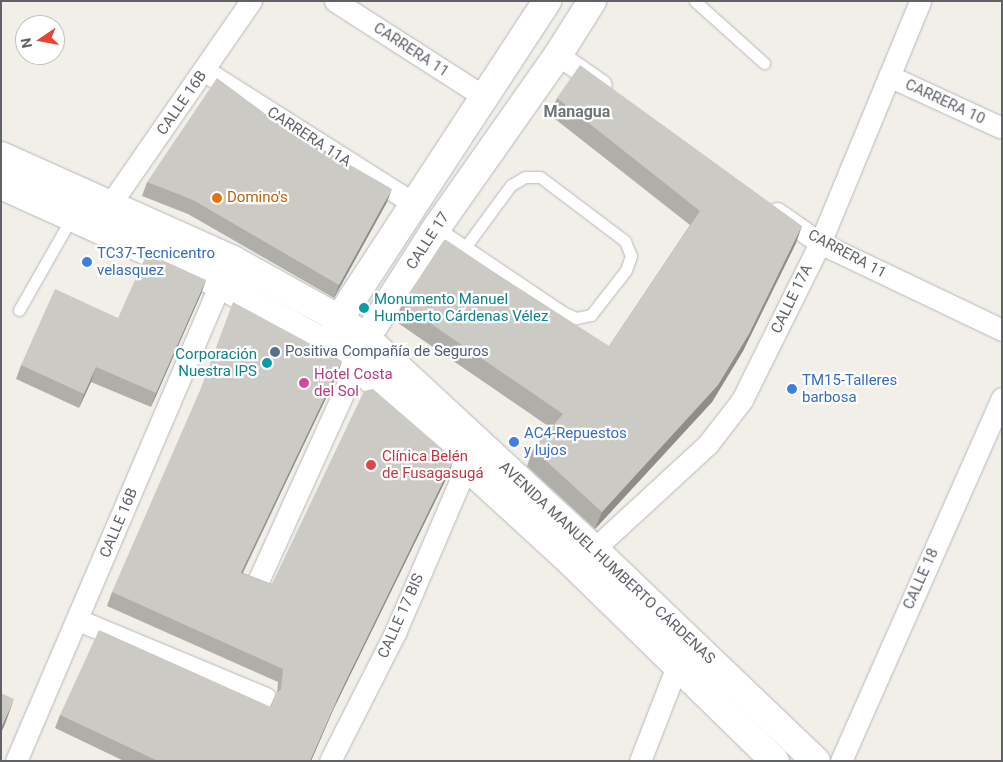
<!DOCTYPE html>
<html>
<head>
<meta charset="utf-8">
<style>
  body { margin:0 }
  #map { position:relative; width:1003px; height:762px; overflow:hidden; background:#f1efe8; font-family:Roboto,sans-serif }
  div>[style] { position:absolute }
  .roads { filter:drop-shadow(0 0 1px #b5b8bc) drop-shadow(0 0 1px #b5b8bc) }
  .service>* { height:11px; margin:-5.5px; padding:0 5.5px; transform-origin:5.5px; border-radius:5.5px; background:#fff }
  .minor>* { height:21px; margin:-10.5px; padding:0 10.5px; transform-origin:10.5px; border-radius:10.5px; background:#fff }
  .tertiary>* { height:28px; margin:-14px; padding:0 14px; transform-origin:14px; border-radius:14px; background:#fff }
  .secondary>* { height:28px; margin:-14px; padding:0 14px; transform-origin:14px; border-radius:14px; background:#fff }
  .wall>* { inset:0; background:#afaea9 }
  .shaded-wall>* { inset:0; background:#8f8d8a }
  .building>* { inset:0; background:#cccac5 }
  .dots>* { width:14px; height:14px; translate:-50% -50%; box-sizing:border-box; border:2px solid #fff; border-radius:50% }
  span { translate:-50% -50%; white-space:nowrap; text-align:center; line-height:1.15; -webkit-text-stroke:4.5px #fff; paint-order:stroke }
  .street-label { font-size:15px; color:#5f6368 }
  .food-label { font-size:15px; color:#c56008 }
  .left { translate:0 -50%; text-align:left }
  .shop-label { font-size:15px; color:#366cbe }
  .culture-label { font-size:15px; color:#0d838f }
  .right { translate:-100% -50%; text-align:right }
  .service-label { font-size:15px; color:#4e5e75 }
  .hotel-label { font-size:15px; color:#b23c85 }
  .health-label { font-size:15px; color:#be3a42 }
  .neighbourhood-label { font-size:16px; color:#70757a; font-weight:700 }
  .frame { position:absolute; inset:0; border:2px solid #5f6368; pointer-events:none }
  .north { position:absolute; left:15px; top:15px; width:50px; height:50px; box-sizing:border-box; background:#fff; border:1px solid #bfc1c3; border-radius:50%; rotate:258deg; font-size:14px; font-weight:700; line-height:20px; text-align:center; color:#5f6368 }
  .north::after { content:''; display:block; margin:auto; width:18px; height:22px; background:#ea4335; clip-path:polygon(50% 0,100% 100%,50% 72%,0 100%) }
</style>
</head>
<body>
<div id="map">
  <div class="roads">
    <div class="service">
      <div style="left:695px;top:1px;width:93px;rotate:41.9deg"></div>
      <div style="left:437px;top:227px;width:152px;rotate:34deg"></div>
      <div style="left:563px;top:312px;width:14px;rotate:25deg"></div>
      <div style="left:576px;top:318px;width:15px;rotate:-11deg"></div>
      <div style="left:591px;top:315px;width:57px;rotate:-52.1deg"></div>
      <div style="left:626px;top:270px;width:15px;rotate:-70deg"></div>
      <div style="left:631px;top:256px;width:16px;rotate:-112deg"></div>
      <div style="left:625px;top:241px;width:106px;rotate:-143deg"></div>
      <div style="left:540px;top:177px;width:15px;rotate:180deg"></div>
      <div style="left:525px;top:177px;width:16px;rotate:150deg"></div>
      <div style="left:511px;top:185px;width:76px;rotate:126.4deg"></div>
      <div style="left:19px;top:310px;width:107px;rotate:-60.3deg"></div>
    </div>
    <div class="minor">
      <div style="left:335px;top:1px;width:179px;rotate:32.7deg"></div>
      <div style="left:558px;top:55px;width:52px;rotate:34.9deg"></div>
      <div style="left:205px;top:71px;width:246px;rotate:32.4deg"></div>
      <div style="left:889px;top:76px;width:124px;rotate:24.7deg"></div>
      <div style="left:111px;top:203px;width:246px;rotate:-55.3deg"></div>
      <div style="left:777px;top:213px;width:52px;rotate:34.9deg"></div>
      <div style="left:820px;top:243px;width:202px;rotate:25.5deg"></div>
      <div style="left:594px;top:549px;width:155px;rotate:-42.6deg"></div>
      <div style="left:708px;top:444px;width:56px;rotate:-52.3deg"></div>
      <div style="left:742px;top:400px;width:175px;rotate:-63.6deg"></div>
      <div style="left:820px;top:243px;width:262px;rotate:-67.5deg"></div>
      <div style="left:259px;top:579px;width:235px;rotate:-65.6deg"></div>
      <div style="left:78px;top:620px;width:203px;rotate:22.6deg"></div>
      <div style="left:16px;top:761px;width:519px;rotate:-66.84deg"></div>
      <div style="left:330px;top:761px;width:144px;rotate:-63.1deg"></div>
      <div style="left:395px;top:633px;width:181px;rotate:-66.8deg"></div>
      <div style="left:640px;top:761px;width:102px;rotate:-68.7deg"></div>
      <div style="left:841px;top:761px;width:397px;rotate:-66.1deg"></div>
    </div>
    <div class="tertiary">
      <div style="left:331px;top:341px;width:23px;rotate:-70deg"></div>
      <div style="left:339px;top:319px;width:380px;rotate:-56.8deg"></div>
      <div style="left:358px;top:360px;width:23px;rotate:-70deg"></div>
      <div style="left:366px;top:338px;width:132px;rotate:-57.4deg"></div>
      <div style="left:437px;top:227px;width:210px;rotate:-54.9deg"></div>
      <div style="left:558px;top:55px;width:64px;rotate:-57.8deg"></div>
    </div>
    <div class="secondary">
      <div style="left:1px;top:156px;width:254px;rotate:24.1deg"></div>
      <div style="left:233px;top:260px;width:121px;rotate:29.1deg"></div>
      <div style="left:339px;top:319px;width:33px;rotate:35deg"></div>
      <div style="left:366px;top:338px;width:311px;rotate:42.8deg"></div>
      <div style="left:594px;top:549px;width:307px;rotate:43.7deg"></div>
      <div style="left:1px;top:185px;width:240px;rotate:24.3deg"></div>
      <div style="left:220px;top:284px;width:125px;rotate:29.6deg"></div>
      <div style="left:329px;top:346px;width:33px;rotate:35deg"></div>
      <div style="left:356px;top:365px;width:297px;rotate:42.5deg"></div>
      <div style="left:575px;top:566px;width:279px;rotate:44.3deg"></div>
    </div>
  </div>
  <div class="wall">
    <div style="clip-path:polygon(557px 98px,796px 243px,743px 351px,712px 402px,595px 529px,527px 466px,533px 449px,551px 428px,395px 321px,402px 304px,609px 346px,690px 225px,550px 115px)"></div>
    <div style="clip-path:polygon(147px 182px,387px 202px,334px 298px,188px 214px,142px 196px)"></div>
    <div style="clip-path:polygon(206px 280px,201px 294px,151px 407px,91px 382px,79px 408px,16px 379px,21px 365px,118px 318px)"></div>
    <div style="clip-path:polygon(342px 361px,337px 375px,243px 573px,272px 584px,449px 473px,334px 708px,311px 761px,124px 761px,55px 728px,60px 715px,270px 707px,275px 695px,277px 693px,278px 682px,107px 606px,112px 592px)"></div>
  </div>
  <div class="shaded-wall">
    <div style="clip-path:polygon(392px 189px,387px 202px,334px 298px,339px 285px)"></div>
    <div style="clip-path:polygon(802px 226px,796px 243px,743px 351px,712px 402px,595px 529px,602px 512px)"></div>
    <div style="clip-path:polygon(206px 280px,201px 294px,151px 407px,156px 393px)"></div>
    <div style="clip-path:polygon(342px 361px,337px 375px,236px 586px,241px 573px)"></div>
    <div style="clip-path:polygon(96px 367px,91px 382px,79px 408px,84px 394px)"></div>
    <div style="clip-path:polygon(454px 459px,449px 473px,334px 708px,311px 761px,310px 761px,339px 695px)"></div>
    <div style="clip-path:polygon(14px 699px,5px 724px,1px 733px,1px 728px)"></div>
  </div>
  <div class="building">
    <div style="clip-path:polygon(580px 65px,802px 226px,749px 334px,718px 385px,602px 512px,533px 449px,563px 414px,402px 304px,444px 240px,609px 346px,700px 211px,557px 98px)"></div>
    <div style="clip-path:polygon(217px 78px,279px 124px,392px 189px,339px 285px,193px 200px,147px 182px)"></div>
    <div style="clip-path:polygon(147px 253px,206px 280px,156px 393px,96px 367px,84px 394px,21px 365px,55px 289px,118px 318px)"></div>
    <div style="clip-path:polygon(233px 302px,342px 361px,241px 573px,272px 584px,364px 391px,373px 389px,454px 459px,339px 695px,310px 761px,158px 761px,60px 715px,99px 630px,271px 707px,275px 695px,281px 689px,283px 669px,112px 592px,201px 388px)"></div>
    <div style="clip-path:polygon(1px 693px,14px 699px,1px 728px)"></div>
  </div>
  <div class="dots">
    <div style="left:217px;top:198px;background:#e8710a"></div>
    <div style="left:87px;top:262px;background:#3f7fe0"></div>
    <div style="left:364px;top:308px;background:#0f9aa8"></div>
    <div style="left:275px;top:352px;background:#5c6f8a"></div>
    <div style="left:267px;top:363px;background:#0f9aa8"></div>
    <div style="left:304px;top:383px;background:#d1479c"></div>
    <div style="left:792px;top:389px;background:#3f7fe0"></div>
    <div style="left:514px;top:442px;background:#3f7fe0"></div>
    <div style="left:371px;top:465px;background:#e0444e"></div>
  </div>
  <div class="street-label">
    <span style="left:411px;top:50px;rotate:33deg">CARRERA 11</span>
    <span style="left:945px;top:102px;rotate:25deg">CARRERA 10</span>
    <span style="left:182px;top:103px;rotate:-55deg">CALLE 16B</span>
    <span style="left:309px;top:137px;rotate:33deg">CARRERA 11A</span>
    <span style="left:428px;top:241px;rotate:-57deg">CALLE 17</span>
    <span style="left:847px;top:254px;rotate:28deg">CARRERA 11</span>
    <span style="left:792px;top:299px;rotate:-64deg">CALLE 17A</span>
    <span style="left:119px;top:523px;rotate:-67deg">CALLE 16B</span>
    <span style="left:607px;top:563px;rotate:43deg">AVENIDA MANUEL HUMBERTO CÁRDENAS</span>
    <span style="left:921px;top:579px;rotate:-66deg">CALLE 18</span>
    <span style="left:401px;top:616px;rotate:-66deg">CALLE 17 BIS</span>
  </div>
  <div class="food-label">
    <span class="left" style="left:227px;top:198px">Domino's</span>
  </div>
  <div class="shop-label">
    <span class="left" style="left:97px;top:262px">TC37-Tecnicentro<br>velasquez</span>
    <span class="left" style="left:802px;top:389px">TM15-Talleres<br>barbosa</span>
    <span class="left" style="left:524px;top:442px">AC4-Repuestos<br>y lujos</span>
  </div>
  <div class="culture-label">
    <span class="left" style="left:374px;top:308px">Monumento Manuel<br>Humberto Cárdenas Vélez</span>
    <span class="right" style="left:257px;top:363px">Corporación<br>Nuestra IPS</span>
  </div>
  <div class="service-label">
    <span class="left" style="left:285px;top:352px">Positiva Compañía de Seguros</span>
  </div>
  <div class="hotel-label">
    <span class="left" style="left:314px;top:383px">Hotel Costa<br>del Sol</span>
  </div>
  <div class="health-label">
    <span class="left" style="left:382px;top:465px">Clínica Belén<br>de Fusagasugá</span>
  </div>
  <div class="neighbourhood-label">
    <span style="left:577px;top:112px">Managua</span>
  </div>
  <div class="frame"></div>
  <div class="north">N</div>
</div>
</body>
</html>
